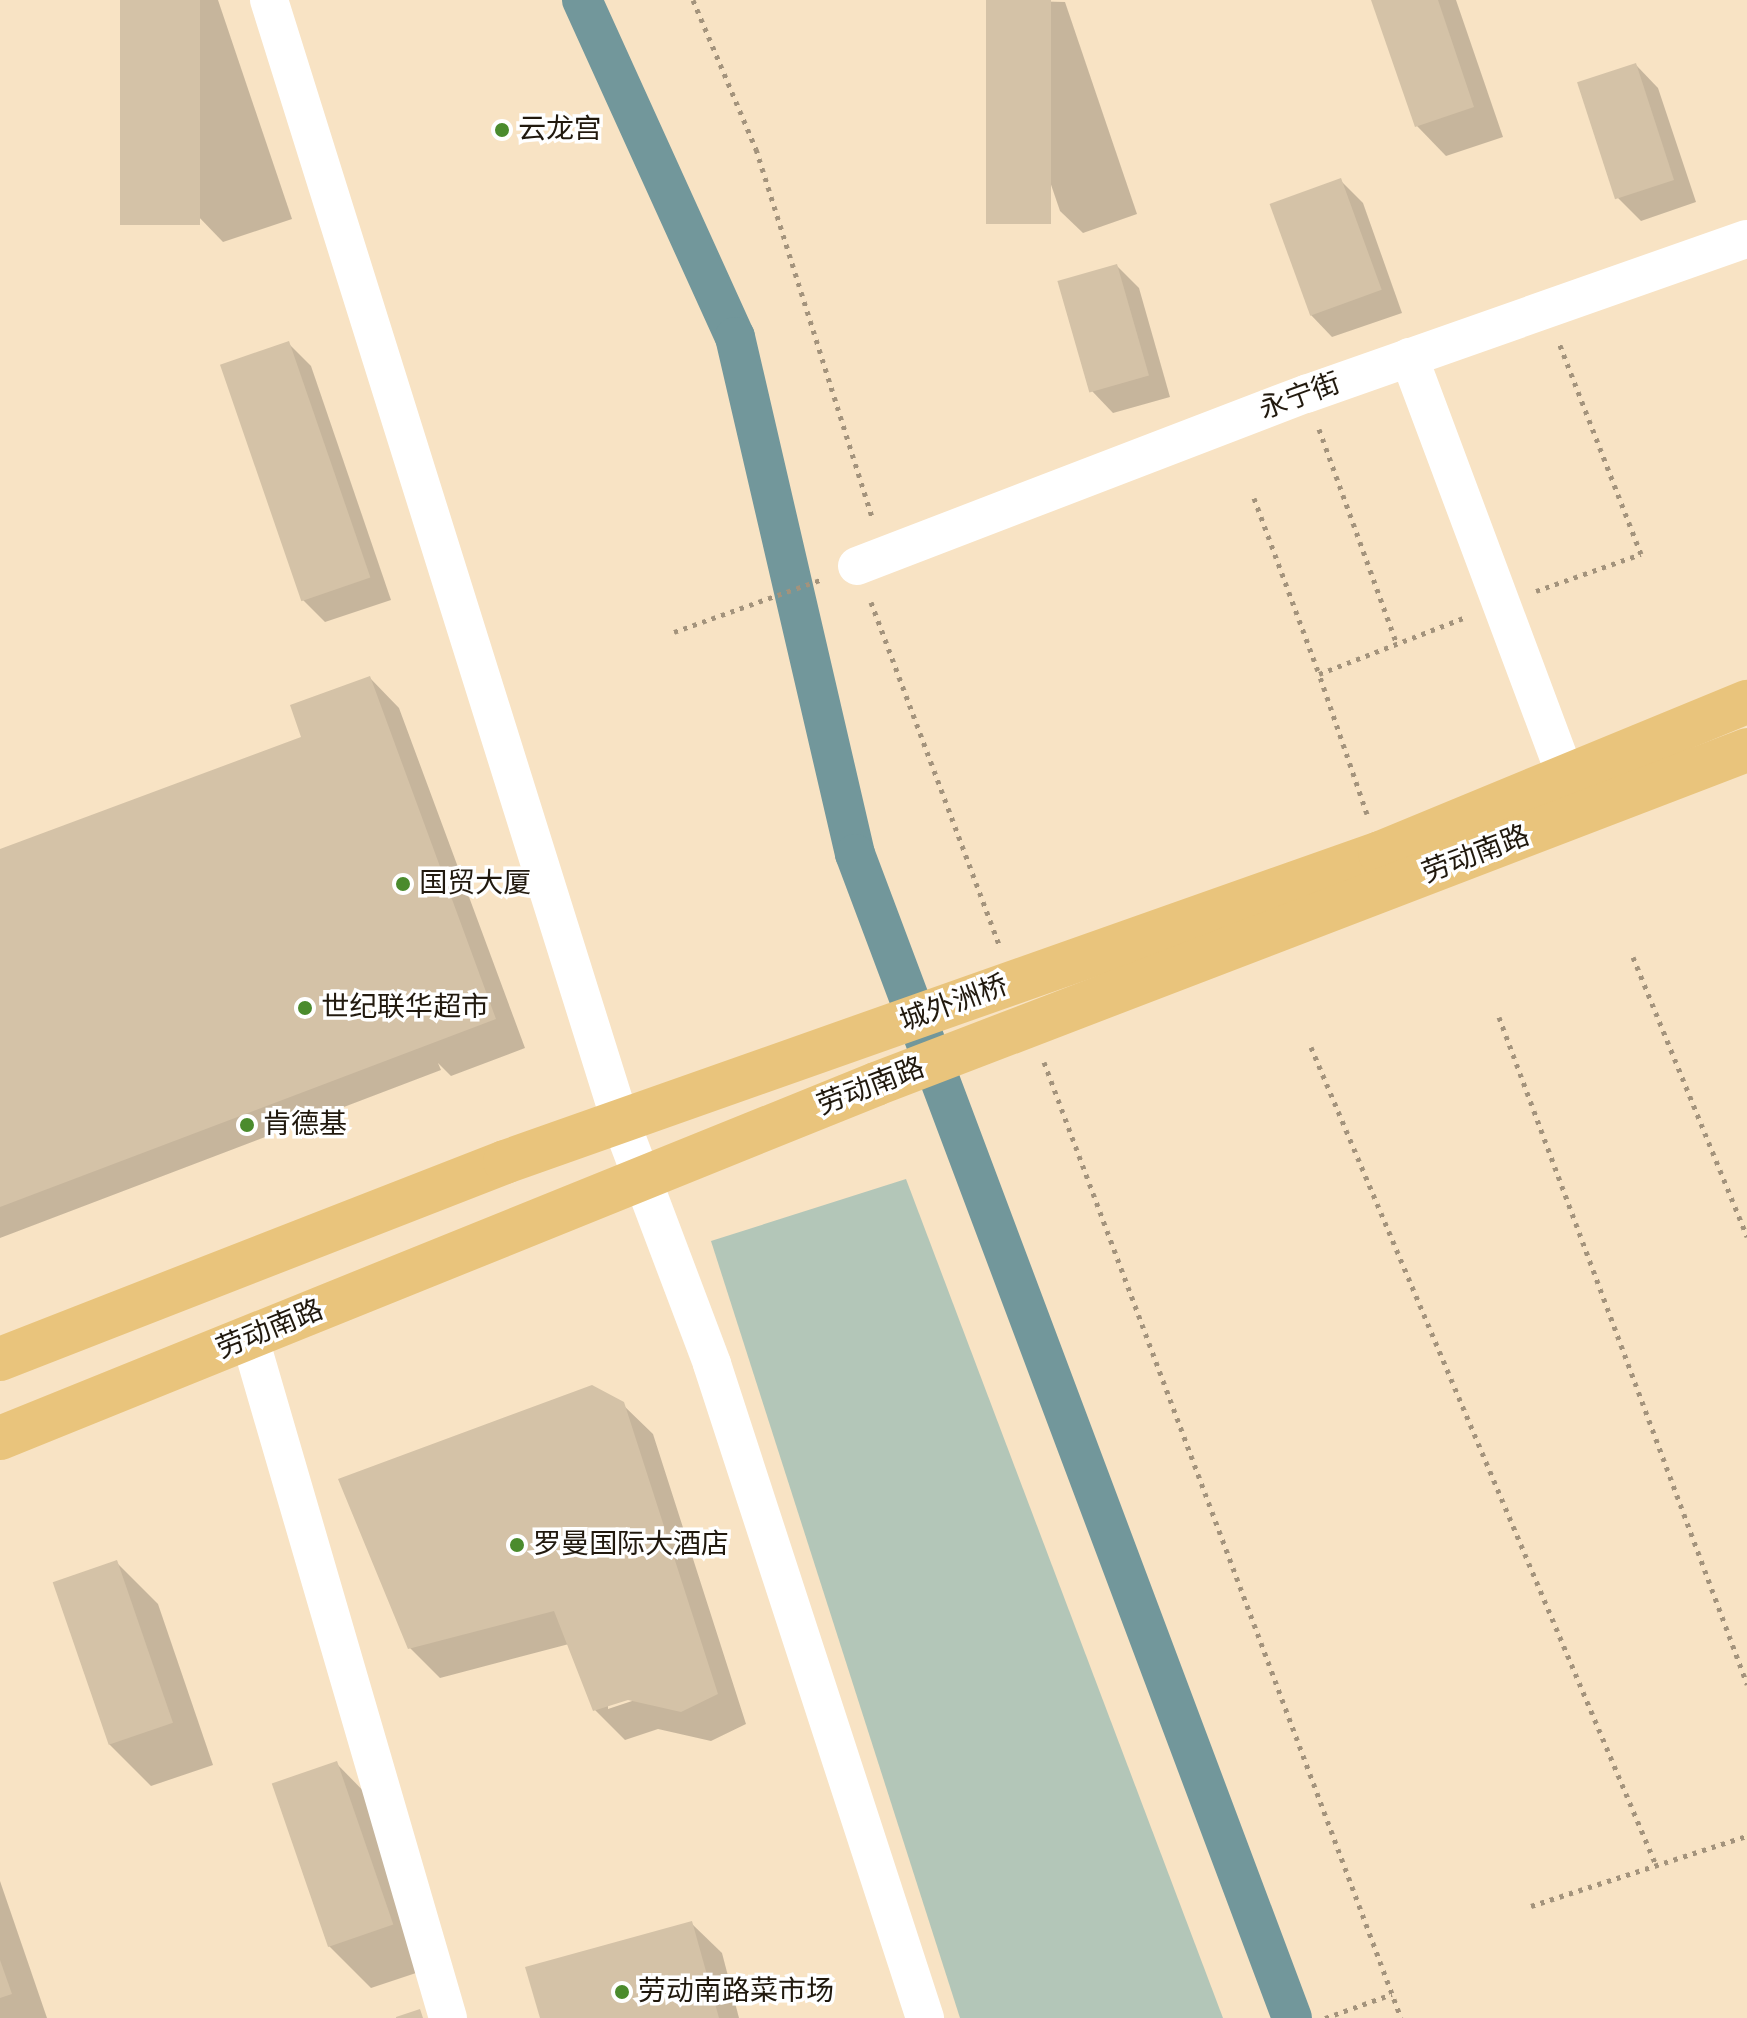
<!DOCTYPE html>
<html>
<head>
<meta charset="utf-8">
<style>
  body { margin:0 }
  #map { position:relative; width:1747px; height:2018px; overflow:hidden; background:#f8e3c4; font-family:Spectral,"Noto Sans SC",serif }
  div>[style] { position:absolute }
  .green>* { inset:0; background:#b3c6b8 }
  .shadow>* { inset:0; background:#0003 }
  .canal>* { height:40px; margin:-20px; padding:0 20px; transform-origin:20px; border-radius:20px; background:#72979b }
  .building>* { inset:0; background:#d4c2a7; transform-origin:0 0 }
  .path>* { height:5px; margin-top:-2.5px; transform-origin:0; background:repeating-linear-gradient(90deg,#a3937c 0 4px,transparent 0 10px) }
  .minor>* { height:38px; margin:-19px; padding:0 19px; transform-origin:19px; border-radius:19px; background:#fff }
  .major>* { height:44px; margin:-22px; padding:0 22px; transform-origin:22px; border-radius:22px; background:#e9c47c }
  .dots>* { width:22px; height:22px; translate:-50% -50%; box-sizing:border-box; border:4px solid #fff; border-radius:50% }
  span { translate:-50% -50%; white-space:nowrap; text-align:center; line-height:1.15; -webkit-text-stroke:7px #fff; paint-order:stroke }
  .poi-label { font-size:28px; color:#21190e }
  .left { translate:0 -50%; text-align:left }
  .street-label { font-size:28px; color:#21190e }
</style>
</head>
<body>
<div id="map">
  <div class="green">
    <div style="clip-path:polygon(906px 1179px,1223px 2018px,960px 2018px,711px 1241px)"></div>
  </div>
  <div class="shadow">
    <div style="clip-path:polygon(122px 0,218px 0,292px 219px,223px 242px,194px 212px)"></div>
    <div style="clip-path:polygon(988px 0,1065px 2px,1137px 214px,1083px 233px,1060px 211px)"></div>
    <div style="clip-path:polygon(1374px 0,1456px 0,1503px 137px,1446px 156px,1417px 126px)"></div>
    <div style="clip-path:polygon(1636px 65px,1658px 88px,1696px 202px,1641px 221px,1618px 198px)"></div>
    <div style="clip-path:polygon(1341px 181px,1363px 203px,1402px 313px,1332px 337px,1310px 314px)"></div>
    <div style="clip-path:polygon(1117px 266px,1139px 288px,1170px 397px,1113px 413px,1091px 390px)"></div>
    <div style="clip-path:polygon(289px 344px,311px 366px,391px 600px,325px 622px,303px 600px)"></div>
    <div style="clip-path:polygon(370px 678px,399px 708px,525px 1048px,451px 1076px,438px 1063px,441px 1070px,0 1238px,0 851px,301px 739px)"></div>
    <div style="clip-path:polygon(evenodd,622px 1404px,653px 1434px,746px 1724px,711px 1741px,658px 1729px,625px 1740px,595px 1710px,569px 1644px,440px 1678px,410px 1648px,622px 1404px,637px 1695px,638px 1699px,608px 1709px,608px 1704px,637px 1695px)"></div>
    <div style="clip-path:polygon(116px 1562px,158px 1604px,213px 1765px,151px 1786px,109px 1744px)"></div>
    <div style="clip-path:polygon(336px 1763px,378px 1806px,434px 1967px,371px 1988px,329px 1946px)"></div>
    <div style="clip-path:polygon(0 1881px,47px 2018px,0 2018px)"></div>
    <div style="clip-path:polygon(692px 1924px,722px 1953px,739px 2018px,542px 2018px)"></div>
  </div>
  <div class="canal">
    <div style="left:582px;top:0;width:370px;rotate:65.6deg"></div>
    <div style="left:735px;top:337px;width:531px;rotate:76.93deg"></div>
    <div style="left:855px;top:854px;width:1243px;rotate:69.42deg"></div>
  </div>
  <div class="building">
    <div style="left:120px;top:0;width:80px;height:225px"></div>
    <div style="left:986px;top:0;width:65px;height:224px"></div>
    <div style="clip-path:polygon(1371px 0,1438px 0,1474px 107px,1415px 127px)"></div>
    <div style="left:1636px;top:63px;width:123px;height:62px;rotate:72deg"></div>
    <div style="left:1341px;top:178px;width:119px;height:76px;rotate:70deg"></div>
    <div style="left:1117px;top:264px;width:116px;height:62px;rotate:74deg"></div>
    <div style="left:289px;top:341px;width:250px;height:73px;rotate:71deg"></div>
    <div style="clip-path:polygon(370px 676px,496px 1019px,0 1207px,0 849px,301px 737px,290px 705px)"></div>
    <div style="clip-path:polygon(592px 1385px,624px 1402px,718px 1694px,681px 1712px,628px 1700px,593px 1711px,554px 1611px,408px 1649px,338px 1479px)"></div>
    <div style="left:117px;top:1560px;width:172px;height:68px;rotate:71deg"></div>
    <div style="left:337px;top:1761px;width:173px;height:69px;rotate:71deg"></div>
    <div style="clip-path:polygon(692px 1921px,719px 2018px,540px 2018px,525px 1967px)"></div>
    <div style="clip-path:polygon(0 1960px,12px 1994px,0 1998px)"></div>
    <div style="clip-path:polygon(420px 2009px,423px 2018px,396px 2018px,396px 2017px)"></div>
  </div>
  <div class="path">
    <div style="left:693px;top:0;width:162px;rotate:67.1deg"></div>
    <div style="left:756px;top:149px;width:389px;rotate:72.5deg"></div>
    <div style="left:1319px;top:429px;width:229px;rotate:70.1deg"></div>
    <div style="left:1254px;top:498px;width:188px;rotate:69.7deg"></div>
    <div style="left:1536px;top:591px;width:111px;rotate:-19.4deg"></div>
    <div style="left:1641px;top:554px;width:226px;rotate:-111.2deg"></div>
    <div style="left:871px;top:602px;width:366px;rotate:69.5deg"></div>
    <div style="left:674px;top:632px;width:158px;rotate:-19.6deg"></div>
    <div style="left:1367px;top:814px;width:148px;rotate:-108.9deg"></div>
    <div style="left:1319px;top:674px;width:158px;rotate:-21.2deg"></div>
    <div style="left:1633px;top:957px;width:302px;rotate:67.8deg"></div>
    <div style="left:1499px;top:1017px;width:712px;rotate:69.6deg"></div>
    <div style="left:1311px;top:1047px;width:888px;rotate:67.13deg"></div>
    <div style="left:1044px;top:1062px;width:1020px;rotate:69.52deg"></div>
    <div style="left:1531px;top:1906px;width:227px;rotate:-18deg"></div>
    <div style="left:1325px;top:2018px;width:71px;rotate:-19.7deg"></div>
  </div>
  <div class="minor">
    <div style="left:269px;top:0;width:1174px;rotate:72.6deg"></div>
    <div style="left:620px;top:1120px;width:261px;rotate:69.3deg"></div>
    <div style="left:712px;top:1364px;width:688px;rotate:71.96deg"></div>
    <div style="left:1409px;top:357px;width:451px;rotate:69.5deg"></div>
    <div style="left:857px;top:566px;width:481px;rotate:-21deg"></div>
    <div style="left:1306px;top:394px;width:467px;rotate:-19.4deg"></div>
    <div style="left:250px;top:1339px;width:707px;rotate:73.74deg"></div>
  </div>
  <div class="major">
    <div style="left:0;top:1359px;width:542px;rotate:-21.31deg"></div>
    <div style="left:505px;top:1162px;width:928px;rotate:-19.45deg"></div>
    <div style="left:1380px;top:853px;width:397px;rotate:-22.4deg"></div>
    <div style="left:0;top:1438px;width:945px;rotate:-22deg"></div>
    <div style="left:876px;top:1084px;width:933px;rotate:-20.98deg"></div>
  </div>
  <div class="dots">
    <div style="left:502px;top:130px;background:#4b8b2d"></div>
    <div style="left:403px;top:884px;background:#4b8b2d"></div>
    <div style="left:305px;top:1008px;background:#4b8b2d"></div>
    <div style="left:247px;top:1125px;background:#4b8b2d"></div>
    <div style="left:517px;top:1545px;background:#4b8b2d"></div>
    <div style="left:622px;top:1992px;background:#4b8b2d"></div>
  </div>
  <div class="poi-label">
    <span class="left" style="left:518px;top:130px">云龙宫</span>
    <span class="left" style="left:419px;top:884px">国贸大厦</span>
    <span class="left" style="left:321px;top:1008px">世纪联华超市</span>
    <span class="left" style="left:263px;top:1125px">肯德基</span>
    <span class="left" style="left:533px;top:1545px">罗曼国际大酒店</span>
    <span class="left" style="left:638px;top:1992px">劳动南路菜市场</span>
  </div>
  <div class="street-label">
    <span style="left:1300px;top:397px;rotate:-20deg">永宁街</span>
    <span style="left:1476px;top:855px;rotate:-21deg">劳动南路</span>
    <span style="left:954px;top:1004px;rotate:-20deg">城外洲桥</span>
    <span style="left:871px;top:1087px;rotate:-21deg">劳动南路</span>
    <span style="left:270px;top:1330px;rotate:-22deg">劳动南路</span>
  </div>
</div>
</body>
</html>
